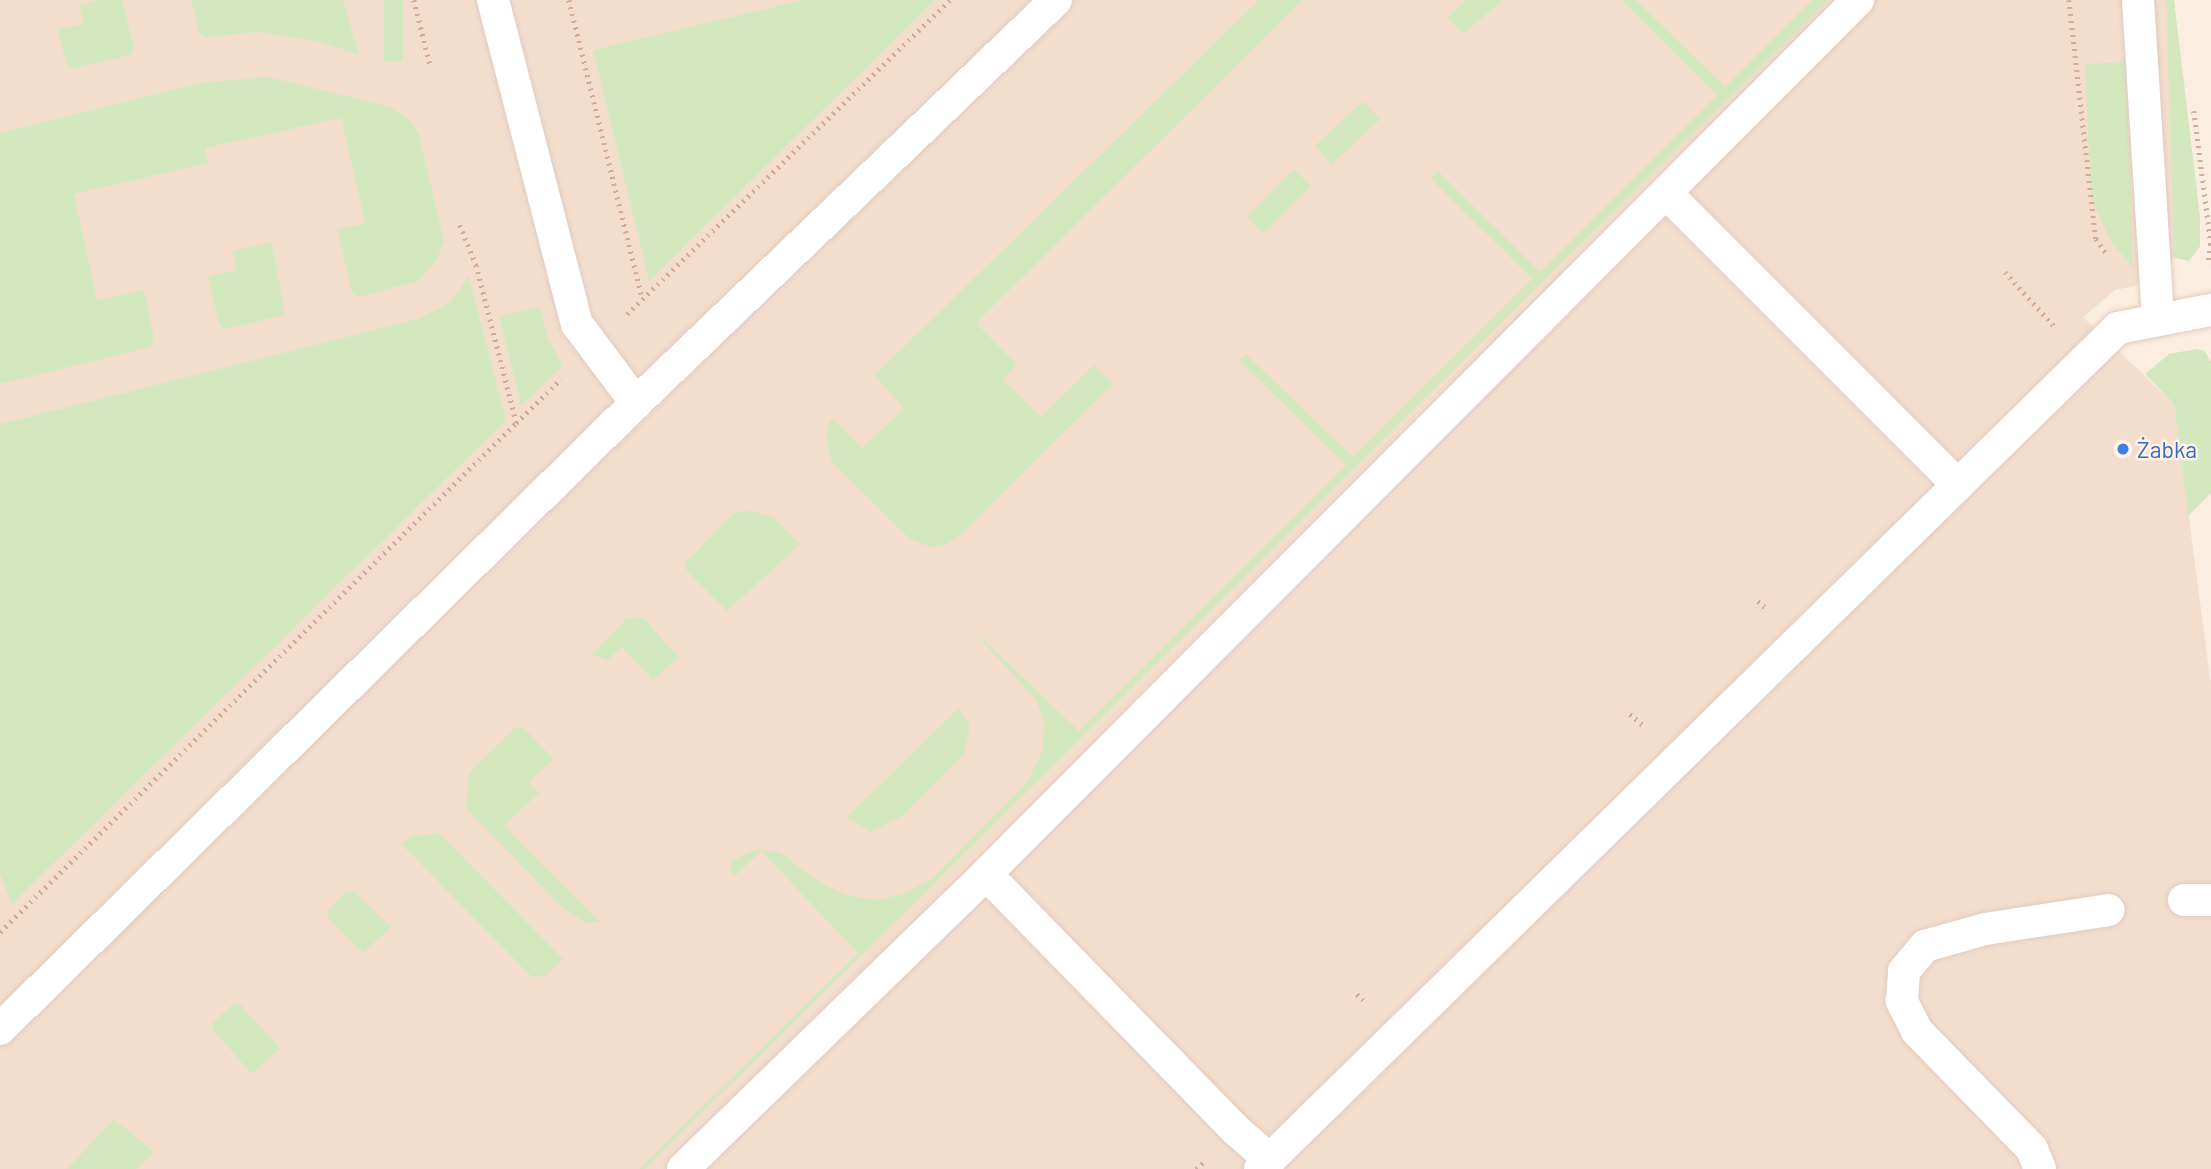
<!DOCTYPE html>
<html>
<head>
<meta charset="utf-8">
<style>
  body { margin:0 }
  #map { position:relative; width:2211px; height:1169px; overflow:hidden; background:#fbeddf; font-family:Barlow,sans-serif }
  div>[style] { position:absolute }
  .residential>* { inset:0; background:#f3dece }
  .green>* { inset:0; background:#d4e8bf; transform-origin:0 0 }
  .path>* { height:4.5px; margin-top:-2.25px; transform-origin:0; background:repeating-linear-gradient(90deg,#d4aa9b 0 2px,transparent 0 7px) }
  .roads { filter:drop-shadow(0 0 2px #e1cabf) drop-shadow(0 0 2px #e1cabf) }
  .lane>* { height:32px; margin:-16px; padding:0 16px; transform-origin:16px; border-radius:16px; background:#fff }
  .dots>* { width:19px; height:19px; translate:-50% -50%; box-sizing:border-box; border:4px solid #fff1e5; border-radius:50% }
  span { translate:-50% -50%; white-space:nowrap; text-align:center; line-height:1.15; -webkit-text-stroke:5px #fff1e5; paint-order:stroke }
  .shop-label { font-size:23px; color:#366cbe }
  .left { translate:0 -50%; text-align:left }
</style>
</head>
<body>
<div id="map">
  <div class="residential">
    <div style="clip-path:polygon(0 0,2174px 0,2200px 246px,2189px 261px,2174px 258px,2134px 286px,2115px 290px,2083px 317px,2174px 404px,2211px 686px,2211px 1169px,0 1169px)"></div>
  </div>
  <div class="green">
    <div style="clip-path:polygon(98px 0,122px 0,134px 48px,130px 55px,75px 68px,67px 66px,57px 30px,84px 23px,79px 5px)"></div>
    <div style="clip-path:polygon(191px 0,343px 0,359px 55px,321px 42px,259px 32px,205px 37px,199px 33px)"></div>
    <div style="left:384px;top:0;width:19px;height:61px"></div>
    <div style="clip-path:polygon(803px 0,935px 0,649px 281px,593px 50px)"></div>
    <div style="clip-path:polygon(1259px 0,1303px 0,976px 323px,1017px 365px,1003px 379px,1041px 417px,1094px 365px,1113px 384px,959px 536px,945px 545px,930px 547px,910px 539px,831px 461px,826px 434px,831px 417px,862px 448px,904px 409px,875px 375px)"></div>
    <div style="clip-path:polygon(1465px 0,1503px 0,1463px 34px,1447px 18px)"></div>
    <div style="clip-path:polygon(1621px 0,1636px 0,1725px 87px,1812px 0,1828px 0,645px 1169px,639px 1169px,858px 953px,761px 851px,735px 876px,730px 872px,731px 861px,758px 849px,781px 853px,821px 883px,847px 895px,878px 900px,902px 894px,933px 878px,1028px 781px,1042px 751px,1044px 723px,1036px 700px,966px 623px,1079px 731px,1346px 465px,1239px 360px,1246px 354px,1353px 457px,1532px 279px,1430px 178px,1438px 171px,1540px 272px,1717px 95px)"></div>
    <div style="clip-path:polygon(2166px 0,2174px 0,2200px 217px,2200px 246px,2189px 261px,2174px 257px)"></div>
    <div style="clip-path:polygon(2125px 62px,2130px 164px,2133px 268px,2110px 240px,2091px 198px,2085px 64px)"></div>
    <div style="clip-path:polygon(268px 77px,391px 107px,410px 120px,419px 135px,444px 241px,436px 261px,418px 281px,359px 297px,352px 293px,337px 229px,365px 223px,341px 118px,205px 148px,208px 163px,74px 194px,97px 300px,144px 290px,154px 338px,151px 347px,0 384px,0 133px,200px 83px)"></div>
    <div style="left:1363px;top:101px;width:25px;height:66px;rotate:47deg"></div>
    <div style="left:1294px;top:169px;width:24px;height:67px;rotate:45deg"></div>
    <div style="clip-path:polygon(272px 242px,285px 315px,226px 329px,219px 324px,208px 276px,236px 270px,232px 251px)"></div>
    <div style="clip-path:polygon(469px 276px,506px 420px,12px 904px,0 874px,0 424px,418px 319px,449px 303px)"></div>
    <div style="clip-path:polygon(540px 307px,548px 339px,563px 366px,521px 406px,499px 316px)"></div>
    <div style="clip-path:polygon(2196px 349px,2205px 351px,2211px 362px,2211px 493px,2188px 516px,2174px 404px,2145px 374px,2169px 354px)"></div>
    <div style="clip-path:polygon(748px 510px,773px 517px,800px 544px,727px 611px,686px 570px,685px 563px,734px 513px)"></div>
    <div style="clip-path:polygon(627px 618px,643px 618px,679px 657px,653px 680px,622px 647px,608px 660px,591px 654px)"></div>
    <div style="clip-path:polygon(958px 709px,970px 725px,965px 753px,904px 815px,871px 832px,846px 818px)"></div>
    <div style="clip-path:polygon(523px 727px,554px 759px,529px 782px,539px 793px,504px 826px,600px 922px,586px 923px,564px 909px,466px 809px,469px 773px,515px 728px)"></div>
    <div style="clip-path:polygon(439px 833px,563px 959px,546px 976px,532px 977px,401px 844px,412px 836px)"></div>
    <div style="clip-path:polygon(347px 891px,355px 892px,391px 927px,363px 953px,328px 918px,327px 912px)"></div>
    <div style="clip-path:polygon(240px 1004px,280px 1048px,252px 1074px,213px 1030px,212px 1024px,232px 1005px)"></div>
    <div style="clip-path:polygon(114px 1119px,154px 1152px,137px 1169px,67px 1169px)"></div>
  </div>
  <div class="path">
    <div style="left:414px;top:0;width:70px;rotate:76deg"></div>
    <div style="left:569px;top:0;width:306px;rotate:76.2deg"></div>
    <div style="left:2069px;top:0;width:241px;rotate:83.6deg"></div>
    <div style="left:2096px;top:239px;width:17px;rotate:54deg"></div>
    <div style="left:2194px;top:111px;width:134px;rotate:82.7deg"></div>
    <div style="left:2211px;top:244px;width:21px;rotate:98deg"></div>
    <div style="left:2005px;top:272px;width:76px;rotate:47.7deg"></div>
    <div style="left:627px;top:314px;width:450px;rotate:-44.2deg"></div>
    <div style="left:516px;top:423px;width:63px;rotate:-44.4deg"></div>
    <div style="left:1758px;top:601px;width:11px;rotate:41deg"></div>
    <div style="left:1630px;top:714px;width:18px;rotate:41deg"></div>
    <div style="left:0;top:932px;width:725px;rotate:-44.61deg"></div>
    <div style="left:516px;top:423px;width:162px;rotate:-104.3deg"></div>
    <div style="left:476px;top:266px;width:45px;rotate:-112deg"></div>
    <div style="left:1357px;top:994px;width:10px;rotate:45deg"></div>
    <div style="left:1196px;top:1169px;width:12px;rotate:-42deg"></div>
  </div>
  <div class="roads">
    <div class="lane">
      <div style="left:493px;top:0;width:335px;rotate:75.5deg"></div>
      <div style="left:577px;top:324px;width:99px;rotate:53.2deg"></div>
      <div style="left:2138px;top:0;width:319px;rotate:86.4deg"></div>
      <div style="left:1668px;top:195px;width:410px;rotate:45deg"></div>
      <div style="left:986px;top:874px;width:358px;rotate:45.7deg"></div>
      <div style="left:1236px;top:1130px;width:45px;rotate:41.4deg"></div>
      <div style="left:2184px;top:900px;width:27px"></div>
      <div style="left:0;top:1029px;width:892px;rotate:-44.55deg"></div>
      <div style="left:636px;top:403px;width:582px;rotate:-43.82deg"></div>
      <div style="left:683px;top:1169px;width:423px;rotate:-44.2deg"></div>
      <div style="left:986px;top:874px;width:1235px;rotate:-45.07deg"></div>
      <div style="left:1260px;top:1169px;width:1201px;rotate:-44.43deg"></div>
      <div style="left:2118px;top:328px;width:95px;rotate:-11deg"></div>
      <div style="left:2040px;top:1169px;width:22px;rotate:-112deg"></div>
      <div style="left:2032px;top:1149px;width:165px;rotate:-134.3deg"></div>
      <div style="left:1917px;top:1031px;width:34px;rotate:-117deg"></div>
      <div style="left:1902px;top:1001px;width:30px;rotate:-86deg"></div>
      <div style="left:1904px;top:971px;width:33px;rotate:-50deg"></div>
      <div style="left:1925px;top:946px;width:62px;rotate:-15.8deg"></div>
      <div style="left:1985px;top:929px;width:125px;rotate:-8.7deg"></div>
    </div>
  </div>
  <div class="dots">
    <div style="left:2123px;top:449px;background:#3f7fe0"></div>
  </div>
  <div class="shop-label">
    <span class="left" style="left:2137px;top:449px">Żabka</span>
  </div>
</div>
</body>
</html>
